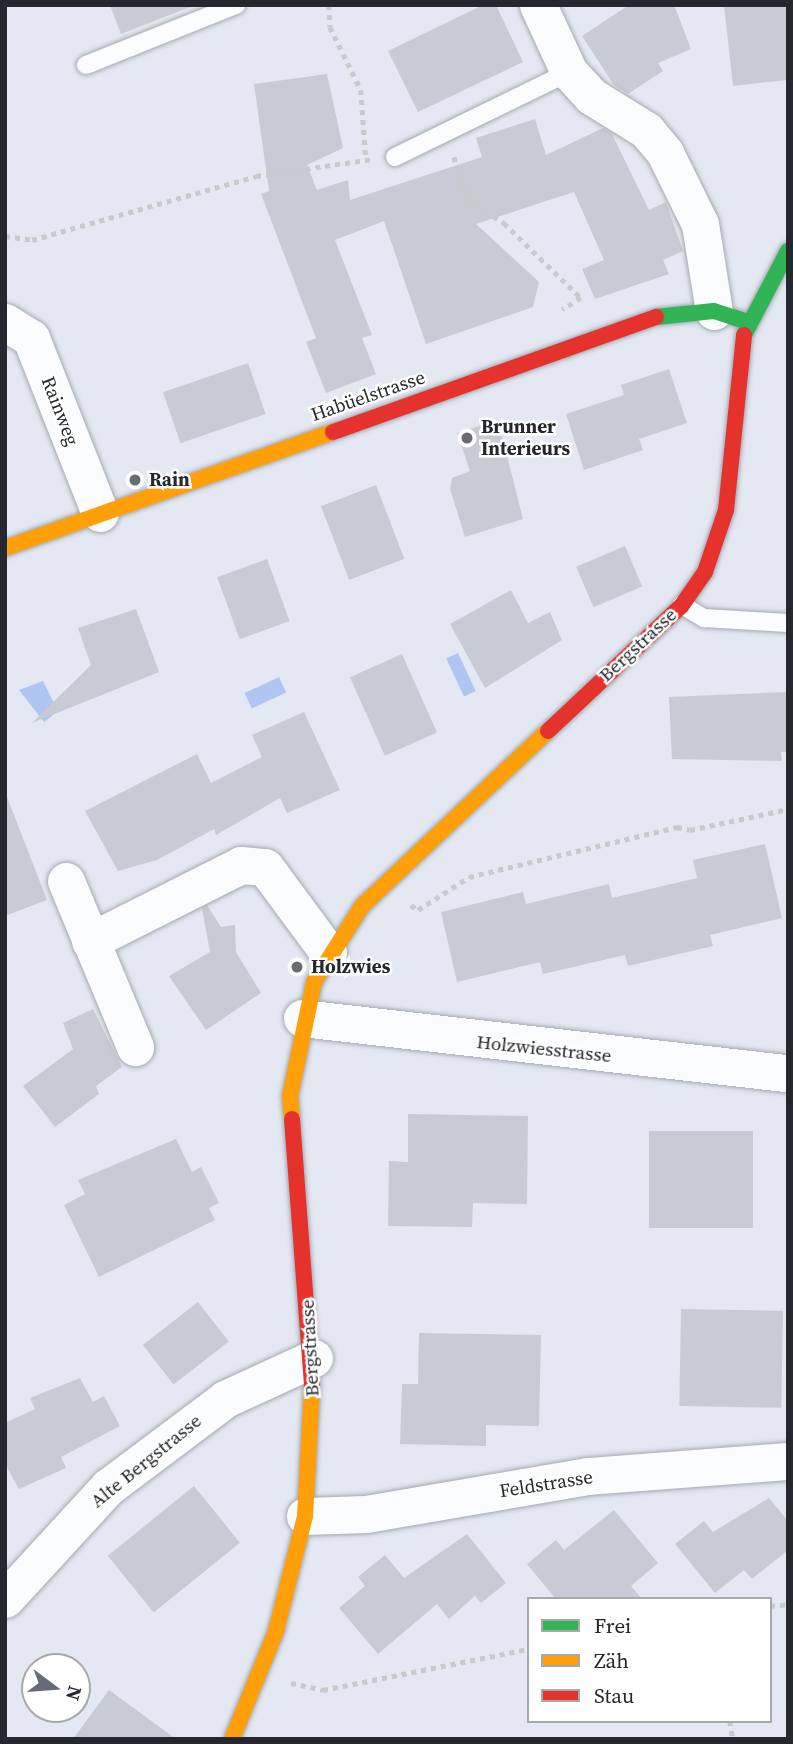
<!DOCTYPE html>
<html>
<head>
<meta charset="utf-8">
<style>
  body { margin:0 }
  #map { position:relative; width:793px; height:1744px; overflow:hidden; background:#e3e8f2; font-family:"Source Serif 4",serif }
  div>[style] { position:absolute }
  .water>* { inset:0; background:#b0c5f2; transform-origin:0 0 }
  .building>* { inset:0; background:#c8cbd4; transform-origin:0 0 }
  .path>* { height:4.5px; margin-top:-2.25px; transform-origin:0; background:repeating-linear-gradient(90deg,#c8cacc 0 5px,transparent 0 10px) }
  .roads { filter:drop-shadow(0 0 2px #a5a9b1) drop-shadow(0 0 2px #a5a9b1) }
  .lane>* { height:18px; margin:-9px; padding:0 9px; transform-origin:9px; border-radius:9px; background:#fbfcfd }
  .street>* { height:37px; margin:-18.5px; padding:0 18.5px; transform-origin:18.5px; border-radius:18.5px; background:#fbfcfd }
  .fast>* { height:16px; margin:-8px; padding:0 8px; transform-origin:8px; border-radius:8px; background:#30b455 }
  .slow>* { height:16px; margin:-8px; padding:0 8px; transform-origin:8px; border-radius:8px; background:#ff9f0a }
  .jam>* { height:16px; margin:-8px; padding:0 8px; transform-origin:8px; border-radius:8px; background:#e5322d }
  .dots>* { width:19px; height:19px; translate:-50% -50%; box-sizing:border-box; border:4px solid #fff; border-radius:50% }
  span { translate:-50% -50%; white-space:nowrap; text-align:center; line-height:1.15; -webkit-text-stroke:5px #fff; paint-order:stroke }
  .street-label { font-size:19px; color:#24272e }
  .poi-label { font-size:19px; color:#24272e; font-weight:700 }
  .left { translate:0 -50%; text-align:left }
  .frame { position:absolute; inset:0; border:7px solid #24272e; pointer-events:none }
  .legend { position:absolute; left:527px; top:1597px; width:245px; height:126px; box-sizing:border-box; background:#fff; border:2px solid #a7a9ab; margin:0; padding:9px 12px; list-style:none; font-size:21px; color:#24272e }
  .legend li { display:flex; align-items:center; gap:14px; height:35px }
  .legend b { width:35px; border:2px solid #a7a9ab }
  .north { position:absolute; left:21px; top:1653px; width:70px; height:70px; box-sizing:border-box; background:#fff; border:2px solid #a7a9ab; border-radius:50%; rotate:106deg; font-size:19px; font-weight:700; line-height:28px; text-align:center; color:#24272e }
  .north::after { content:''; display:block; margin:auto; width:24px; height:32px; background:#676b73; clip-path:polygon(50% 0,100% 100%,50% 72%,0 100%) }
</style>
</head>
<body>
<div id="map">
  <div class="water">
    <div style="left:458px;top:653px;width:42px;height:13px;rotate:65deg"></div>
    <div style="left:279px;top:677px;width:17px;height:38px;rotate:65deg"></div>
    <div style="clip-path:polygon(43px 681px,58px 711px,44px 722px,19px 690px)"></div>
  </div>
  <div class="building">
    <div style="clip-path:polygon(110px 5px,190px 5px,190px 7px,121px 34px)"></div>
    <div style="clip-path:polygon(483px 5px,496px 5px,523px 62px,418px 112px,388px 51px)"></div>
    <div style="clip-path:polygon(629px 5px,674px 5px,691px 49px,658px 63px,663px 71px,628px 94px,614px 85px,582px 36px)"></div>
    <div style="clip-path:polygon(724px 5px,788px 5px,788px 80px,733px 86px)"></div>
    <div style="clip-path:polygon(327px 74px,343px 148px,307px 165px,317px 190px,348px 180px,350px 200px,482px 157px,476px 138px,535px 119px,546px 155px,603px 128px,612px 134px,649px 210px,666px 202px,683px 251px,663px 260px,669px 274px,595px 299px,582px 269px,604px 260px,574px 192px,476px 224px,539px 282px,533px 307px,426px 344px,384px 221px,335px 240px,372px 335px,362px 338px,376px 374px,326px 393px,306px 342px,316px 338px,261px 194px,269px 191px,254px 84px)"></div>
    <div style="left:248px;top:363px;width:54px;height:90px;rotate:71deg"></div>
    <div style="clip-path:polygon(669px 369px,687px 423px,639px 439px,643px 450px,584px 470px,566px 414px,624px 395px,621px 385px)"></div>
    <div style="clip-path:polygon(498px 420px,523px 519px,465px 537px,450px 489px,452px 478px,470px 471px,457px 433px)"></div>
    <div style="left:376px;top:485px;width:79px;height:59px;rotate:69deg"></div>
    <div style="left:625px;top:546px;width:44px;height:53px;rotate:67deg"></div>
    <div style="left:267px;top:559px;width:66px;height:53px;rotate:70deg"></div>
    <div style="clip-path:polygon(511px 590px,528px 623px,550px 612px,562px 640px,485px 688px,450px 624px)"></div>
    <div style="clip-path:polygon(136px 609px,159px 672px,32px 723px,91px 665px,78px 628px)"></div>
    <div style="left:402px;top:654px;width:86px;height:57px;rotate:66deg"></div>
    <div style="clip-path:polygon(788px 692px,788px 752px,781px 752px,782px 761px,672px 759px,669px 697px)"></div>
    <div style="clip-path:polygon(304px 712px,340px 790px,287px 813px,280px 798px,216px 835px,214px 829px,157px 860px,118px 871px,85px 811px,197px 754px,211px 783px,262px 757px,252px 735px)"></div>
    <div style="clip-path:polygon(7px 797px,47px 900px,5px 916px,5px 798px)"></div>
    <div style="clip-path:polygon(765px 844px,782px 918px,710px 935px,713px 946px,628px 966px,625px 955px,543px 974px,540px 962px,457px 982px,441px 912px,523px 892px,526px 904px,609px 884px,612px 898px,697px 878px,693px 860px)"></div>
    <div style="clip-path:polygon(207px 905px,221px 927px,235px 925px,236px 952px,261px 993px,206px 1030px,169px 976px,210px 952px,202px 908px)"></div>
    <div style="clip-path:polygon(93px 1009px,122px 1067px,96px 1086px,99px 1094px,55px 1127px,23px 1086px,73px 1049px,63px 1023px)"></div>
    <div style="clip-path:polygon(408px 1114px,528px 1116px,527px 1204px,473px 1203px,472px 1227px,388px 1226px,389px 1161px,408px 1162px)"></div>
    <div style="left:649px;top:1131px;width:104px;height:97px"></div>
    <div style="clip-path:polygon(176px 1139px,192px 1172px,201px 1167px,219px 1203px,209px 1208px,215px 1220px,99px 1277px,64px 1205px,85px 1194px,78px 1180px)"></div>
    <div style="left:198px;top:1302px;width:50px;height:70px;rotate:52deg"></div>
    <div style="left:681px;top:1309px;width:102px;height:97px;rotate:1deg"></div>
    <div style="clip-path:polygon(419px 1333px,541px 1335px,539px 1426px,486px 1425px,486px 1446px,400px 1444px,402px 1384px,418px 1384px)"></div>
    <div style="clip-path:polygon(80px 1378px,93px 1402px,104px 1396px,120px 1426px,61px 1457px,66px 1468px,19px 1489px,5px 1464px,5px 1423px,35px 1409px,30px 1398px)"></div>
    <div style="left:194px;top:1486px;width:73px;height:111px;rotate:51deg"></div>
    <div style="clip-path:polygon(769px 1498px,788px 1521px,788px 1550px,752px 1579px,744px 1570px,715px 1593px,675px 1544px,704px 1521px,713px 1532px)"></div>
    <div style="clip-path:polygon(614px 1510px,658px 1563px,631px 1586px,642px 1599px,556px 1599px,527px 1564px,556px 1540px,564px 1550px)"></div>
    <div style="clip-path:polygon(467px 1534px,506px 1583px,481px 1603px,475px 1596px,449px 1619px,437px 1604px,378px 1654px,339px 1608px,365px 1586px,358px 1577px,385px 1555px,404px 1578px)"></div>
    <div style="clip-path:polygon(109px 1690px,176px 1739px,73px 1739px)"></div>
  </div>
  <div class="path">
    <div style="left:329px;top:5px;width:22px;rotate:87deg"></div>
    <div style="left:330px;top:27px;width:70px;rotate:63.8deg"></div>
    <div style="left:361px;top:90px;width:70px;rotate:85.9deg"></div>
    <div style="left:454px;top:157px;width:45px;rotate:72deg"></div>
    <div style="left:468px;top:200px;width:43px;rotate:32.6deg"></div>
    <div style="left:504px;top:223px;width:107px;rotate:44.2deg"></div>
    <div style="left:581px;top:298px;width:22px;rotate:148deg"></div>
    <div style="left:5px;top:236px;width:27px;rotate:8deg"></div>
    <div style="left:32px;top:240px;width:233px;rotate:-15.9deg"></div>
    <div style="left:256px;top:176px;width:117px;rotate:-8.3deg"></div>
    <div style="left:411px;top:905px;width:9px;rotate:36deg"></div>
    <div style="left:418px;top:910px;width:61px;rotate:-32.9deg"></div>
    <div style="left:469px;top:877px;width:214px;rotate:-13.5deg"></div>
    <div style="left:677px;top:827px;width:13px;rotate:13deg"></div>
    <div style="left:690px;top:830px;width:100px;rotate:-12.1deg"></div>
    <div style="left:770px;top:1606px;width:18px;rotate:-6deg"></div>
    <div style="left:291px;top:1683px;width:33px;rotate:12deg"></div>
    <div style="left:323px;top:1690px;width:210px;rotate:-11.3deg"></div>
    <div style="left:730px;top:1721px;width:18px;rotate:81deg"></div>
  </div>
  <div class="roads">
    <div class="lane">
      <div style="left:86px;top:65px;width:162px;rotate:-21.8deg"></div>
      <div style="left:395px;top:157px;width:194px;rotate:-26deg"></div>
      <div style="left:682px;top:605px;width:26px;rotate:31deg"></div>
      <div style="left:704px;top:618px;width:84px;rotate:3.4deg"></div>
    </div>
    <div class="street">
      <div style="left:538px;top:5px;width:74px;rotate:65.2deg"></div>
      <div style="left:569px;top:72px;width:33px;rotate:47deg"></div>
      <div style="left:591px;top:96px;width:65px;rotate:31.7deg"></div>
      <div style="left:646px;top:130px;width:30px;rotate:50deg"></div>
      <div style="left:665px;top:153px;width:79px;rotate:63.8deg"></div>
      <div style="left:700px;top:224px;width:88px;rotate:80.9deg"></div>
      <div style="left:5px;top:322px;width:31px;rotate:32deg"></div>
      <div style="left:31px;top:338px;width:188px;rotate:68.5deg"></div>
      <div style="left:66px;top:881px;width:180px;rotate:67.4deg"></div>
      <div style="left:90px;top:941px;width:169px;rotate:-26.7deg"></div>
      <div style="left:241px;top:865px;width:24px;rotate:5deg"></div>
      <div style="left:265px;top:867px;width:106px;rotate:53.5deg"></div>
      <div style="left:302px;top:1018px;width:489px;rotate:6.5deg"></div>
      <div style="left:305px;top:1516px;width:61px;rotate:-1.9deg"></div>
      <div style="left:366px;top:1514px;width:225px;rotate:-9.7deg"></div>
      <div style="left:588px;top:1476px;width:201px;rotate:-4.3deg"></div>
      <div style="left:5px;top:1599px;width:152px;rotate:-47.4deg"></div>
      <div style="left:108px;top:1487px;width:146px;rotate:-36.9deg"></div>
      <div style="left:225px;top:1399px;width:98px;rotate:-24.7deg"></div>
    </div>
    <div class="fast">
      <div style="left:656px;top:317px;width:58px;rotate:-5.9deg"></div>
      <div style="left:714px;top:311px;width:36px;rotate:18deg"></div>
      <div style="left:744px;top:335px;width:95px;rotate:-62.4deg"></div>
    </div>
    <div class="slow">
      <div style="left:5px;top:548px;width:348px;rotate:-19.5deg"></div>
      <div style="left:292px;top:1119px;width:23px;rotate:-95deg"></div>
      <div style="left:290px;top:1096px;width:116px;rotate:-78.1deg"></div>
      <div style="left:314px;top:982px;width:90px;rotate:-57.7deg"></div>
      <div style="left:362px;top:906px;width:255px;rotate:-43.3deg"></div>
      <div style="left:232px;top:1739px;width:117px;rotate:-67.8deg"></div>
      <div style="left:276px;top:1631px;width:119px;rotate:-75.8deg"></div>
      <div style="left:305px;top:1516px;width:130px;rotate:-86.9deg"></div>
    </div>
    <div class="jam">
      <div style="left:333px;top:432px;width:343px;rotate:-19.6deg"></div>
      <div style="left:548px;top:731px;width:184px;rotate:-43.2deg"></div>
      <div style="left:682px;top:605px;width:40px;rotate:-55.1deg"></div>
      <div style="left:705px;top:572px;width:65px;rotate:-71.3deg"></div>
      <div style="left:726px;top:510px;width:176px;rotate:-84.1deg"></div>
      <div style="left:292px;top:1119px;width:268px;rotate:85.7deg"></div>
    </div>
  </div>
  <div class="dots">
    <div style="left:467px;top:438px;background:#676b73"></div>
    <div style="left:135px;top:480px;background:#676b73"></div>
    <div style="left:297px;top:967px;background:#676b73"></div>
  </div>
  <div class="street-label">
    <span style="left:368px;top:396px;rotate:-19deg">Habüelstrasse</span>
    <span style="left:60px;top:411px;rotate:69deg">Rainweg</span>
    <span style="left:638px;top:645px;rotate:-43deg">Bergstrasse</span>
    <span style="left:544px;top:1049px;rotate:6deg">Holzwiesstrasse</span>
    <span style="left:310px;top:1348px;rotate:-93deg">Bergstrasse</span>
    <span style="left:146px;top:1461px;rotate:-39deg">Alte Bergstrasse</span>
    <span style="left:546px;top:1484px;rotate:-9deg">Feldstrasse</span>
  </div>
  <div class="poi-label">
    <span class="left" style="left:481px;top:438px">Brunner<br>Interieurs</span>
    <span class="left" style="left:149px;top:480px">Rain</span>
    <span class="left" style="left:311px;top:967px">Holzwies</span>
  </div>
  <div class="frame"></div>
  <ul class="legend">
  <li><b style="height:9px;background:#30b455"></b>Frei</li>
  <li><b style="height:9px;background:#ff9f0a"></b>Zäh</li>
  <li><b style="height:9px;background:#e5322d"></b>Stau</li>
  </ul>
  <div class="north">N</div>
</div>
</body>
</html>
